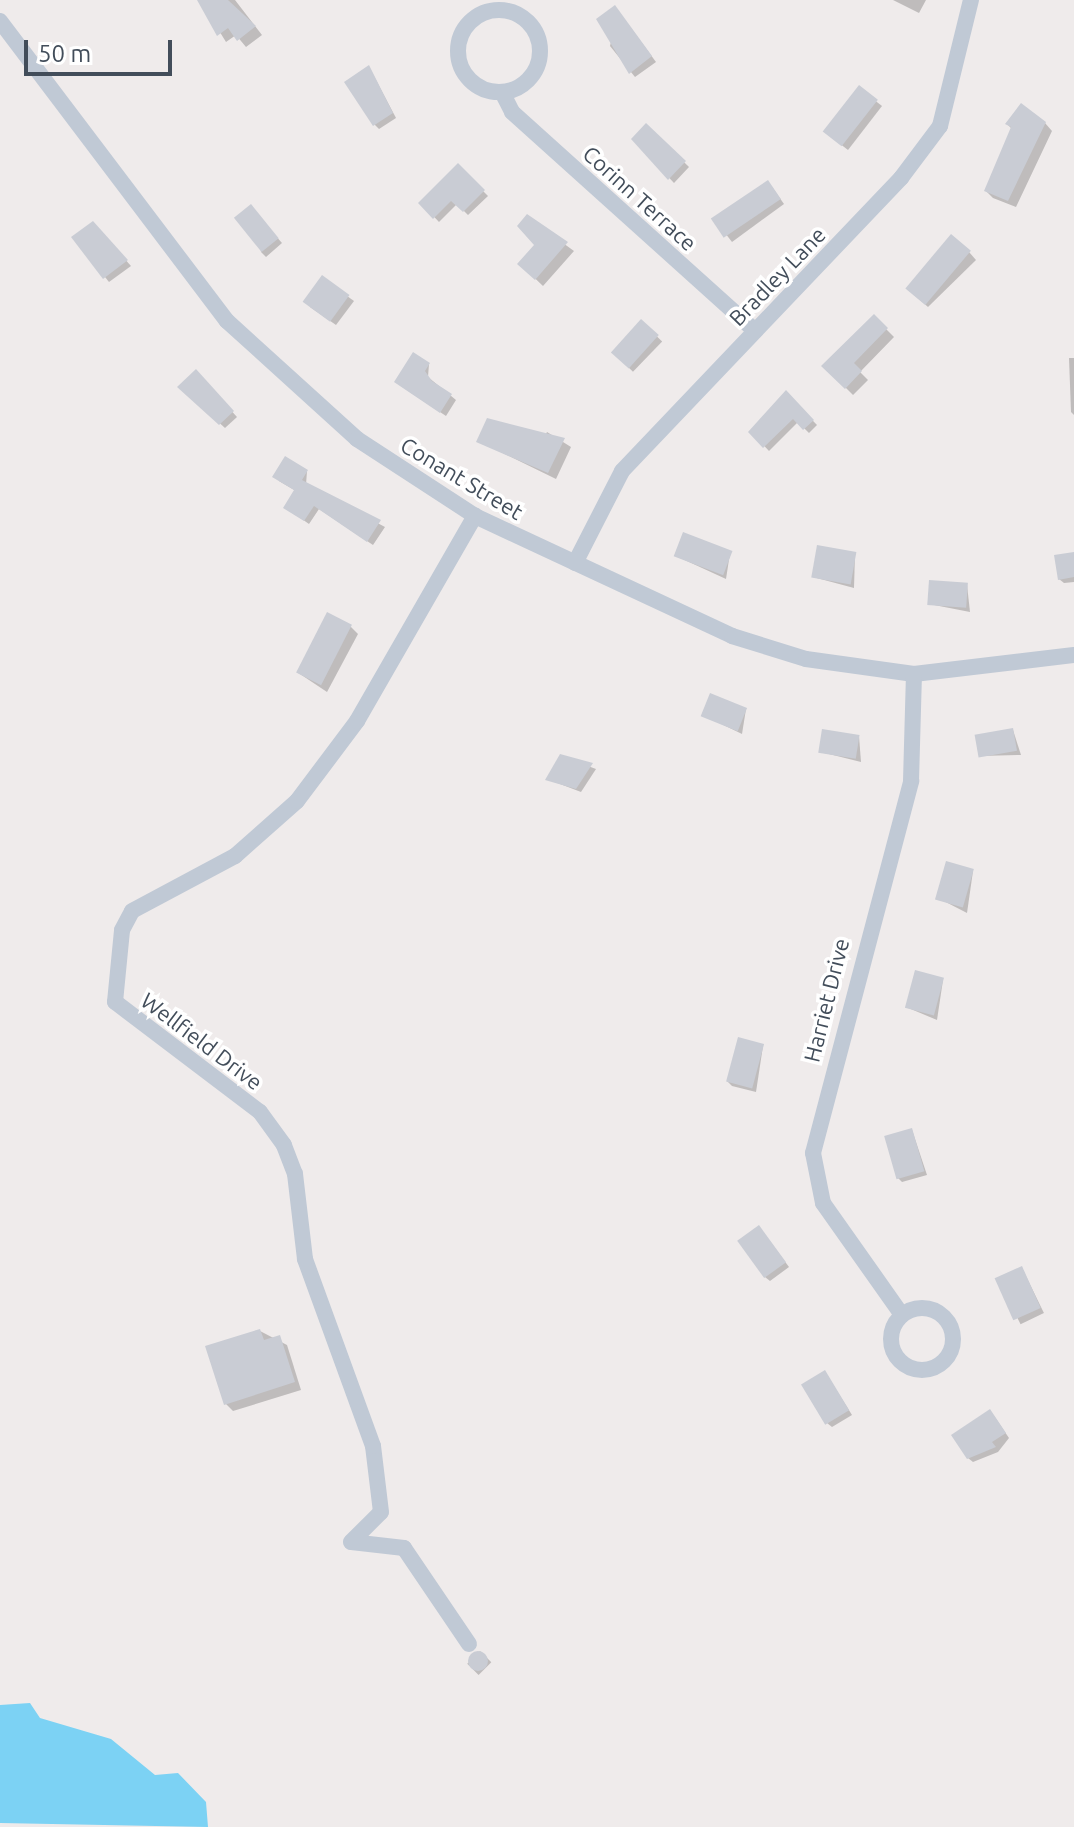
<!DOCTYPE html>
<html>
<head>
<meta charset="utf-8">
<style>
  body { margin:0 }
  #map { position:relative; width:1074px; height:1827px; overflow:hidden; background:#efebeb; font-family:Ubuntu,sans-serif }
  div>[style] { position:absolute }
  .water>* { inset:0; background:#7cd2f4 }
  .shadow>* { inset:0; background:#0003; transform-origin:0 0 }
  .building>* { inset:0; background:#c9ccd4; transform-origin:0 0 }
  .round { border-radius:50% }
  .street>* { height:16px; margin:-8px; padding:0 8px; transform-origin:8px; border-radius:8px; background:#c0c9d5 }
  .street>.ring { margin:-8px; padding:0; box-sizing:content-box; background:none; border:16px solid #c0c9d5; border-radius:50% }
  span { translate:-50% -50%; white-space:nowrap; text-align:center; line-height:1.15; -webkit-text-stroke:7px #fff; paint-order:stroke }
  .street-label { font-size:22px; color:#424d5a }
  .scale { position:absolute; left:24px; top:40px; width:148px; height:36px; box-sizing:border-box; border:4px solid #424d5a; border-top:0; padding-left:10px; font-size:24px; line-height:28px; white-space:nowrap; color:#424d5a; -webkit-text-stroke:6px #fff; paint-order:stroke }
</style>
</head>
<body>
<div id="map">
  <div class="water">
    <div style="clip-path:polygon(30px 1703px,40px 1718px,111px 1739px,155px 1775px,178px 1773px,206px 1802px,208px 1827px,0 1823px,0 1705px)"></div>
  </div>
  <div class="shadow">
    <div style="clip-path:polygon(200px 0,235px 0,262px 35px,246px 47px,236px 35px,226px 42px)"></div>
    <div style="clip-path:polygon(893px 0,926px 0,919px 13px)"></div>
    <div style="clip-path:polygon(619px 12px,656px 62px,635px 77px,610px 46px)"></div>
    <div style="clip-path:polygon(369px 67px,396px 118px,379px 129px,375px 125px)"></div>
    <div style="clip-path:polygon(859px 88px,882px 106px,848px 150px,830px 136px)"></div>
    <div style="clip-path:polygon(1045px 123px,1052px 131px,1016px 207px,993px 198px,986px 191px,1012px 129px,1007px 124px)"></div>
    <div style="clip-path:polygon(646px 125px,689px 167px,674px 183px,633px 139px)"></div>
    <div style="clip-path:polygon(458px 166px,488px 196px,468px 215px,457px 204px,439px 222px,421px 203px)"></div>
    <div style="clip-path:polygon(772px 187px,784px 204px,732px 242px,715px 220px)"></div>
    <div style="clip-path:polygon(255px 212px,282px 243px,266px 257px,261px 252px)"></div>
    <div style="clip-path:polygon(527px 217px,574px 251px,543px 286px,520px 264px,536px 246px)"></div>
    <div style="clip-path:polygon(93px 223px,131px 266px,109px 282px,105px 277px)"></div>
    <div style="clip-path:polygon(969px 252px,976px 260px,928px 307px,912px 293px)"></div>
    <div style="clip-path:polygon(322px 278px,354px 301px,336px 325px,310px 307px)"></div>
    <div style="clip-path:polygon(874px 317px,894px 337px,860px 372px,868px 380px,853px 395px,824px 366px)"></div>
    <div style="left:642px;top:322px;width:28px;height:42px;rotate:44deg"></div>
    <div style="clip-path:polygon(1069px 358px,1074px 358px,1074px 415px,1071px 412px)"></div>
    <div style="clip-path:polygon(429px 364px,428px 377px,456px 400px,446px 416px,401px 386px)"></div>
    <div style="clip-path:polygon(196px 372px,237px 417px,225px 428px,180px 387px)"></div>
    <div style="clip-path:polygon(786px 393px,817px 425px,809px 433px,798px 422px,769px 451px,751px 432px)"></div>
    <div style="clip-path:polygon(547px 432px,571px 447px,556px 479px,478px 441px,543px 440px)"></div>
    <div style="clip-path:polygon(307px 471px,306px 485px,385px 527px,373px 545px,319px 509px,309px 524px,286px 508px,296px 491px,279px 481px)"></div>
    <div style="clip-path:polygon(730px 553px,726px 579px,676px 556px)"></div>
    <div style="clip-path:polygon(855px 554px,854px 588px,813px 577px)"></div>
    <div style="clip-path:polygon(1074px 554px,1074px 582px,1064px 583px,1059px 579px)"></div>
    <div style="clip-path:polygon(967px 585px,970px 612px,929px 604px)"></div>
    <div style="clip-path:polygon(350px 626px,358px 634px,327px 692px,297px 672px)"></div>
    <div style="clip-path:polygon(746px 709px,742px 734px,703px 715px)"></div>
    <div style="clip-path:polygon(1013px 730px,1021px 755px,979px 756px)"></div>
    <div style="clip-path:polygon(859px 736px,861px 762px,821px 752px)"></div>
    <div style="clip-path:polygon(561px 756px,596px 769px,581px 792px,547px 779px)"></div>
    <div style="clip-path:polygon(973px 871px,967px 913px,938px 898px)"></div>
    <div style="clip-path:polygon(943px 980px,937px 1020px,906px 1007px)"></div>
    <div style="clip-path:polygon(763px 1046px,756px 1092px,732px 1086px,727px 1081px)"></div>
    <div style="clip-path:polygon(912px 1130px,927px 1175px,902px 1182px,897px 1177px)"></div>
    <div style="clip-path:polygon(763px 1232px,789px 1267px,770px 1281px,765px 1277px)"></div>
    <div style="left:1022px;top:1268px;width:50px;height:26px;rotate:64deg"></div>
    <div style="clip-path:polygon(260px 1331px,287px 1345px,301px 1390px,233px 1411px,226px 1404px)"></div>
    <div style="clip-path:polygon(825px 1372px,852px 1415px,832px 1427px,827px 1423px)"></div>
    <div style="clip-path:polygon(994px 1416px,1009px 1438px,998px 1452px,973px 1462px,968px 1458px)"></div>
    <div style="left:480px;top:1651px;width:16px;height:18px;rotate:45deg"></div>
  </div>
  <div class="building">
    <div style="clip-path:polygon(197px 0,228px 0,256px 26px,237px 41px,228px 28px,217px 36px)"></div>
    <div style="clip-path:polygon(615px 5px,652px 56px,629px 74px,596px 19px)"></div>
    <div style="clip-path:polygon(369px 65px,393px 113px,373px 126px,344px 82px)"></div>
    <div style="left:859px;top:85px;width:24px;height:59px;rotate:38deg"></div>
    <div style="clip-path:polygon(1021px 103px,1046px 122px,1008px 201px,984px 191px,1011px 127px,1005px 124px)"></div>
    <div style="clip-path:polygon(646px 123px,686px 161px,668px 180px,631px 139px)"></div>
    <div style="clip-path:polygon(458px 163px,485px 190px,463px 212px,451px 201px,433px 219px,418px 203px)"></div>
    <div style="left:768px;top:180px;width:23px;height:69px;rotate:56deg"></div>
    <div style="left:251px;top:204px;width:44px;height:22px;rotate:51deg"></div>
    <div style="clip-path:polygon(527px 214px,568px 242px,535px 280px,517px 264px,534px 245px,517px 226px)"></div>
    <div style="clip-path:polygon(93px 221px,128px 260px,103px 279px,71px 237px)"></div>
    <div style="left:951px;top:234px;width:26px;height:71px;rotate:40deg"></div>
    <div style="left:322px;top:275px;width:34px;height:33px;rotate:36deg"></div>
    <div style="clip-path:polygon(874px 314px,888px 328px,854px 363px,862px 371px,845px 389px,821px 366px)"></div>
    <div style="left:641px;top:319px;width:24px;height:45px;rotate:42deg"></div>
    <div style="clip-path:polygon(413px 352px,430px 363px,425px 371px,432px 381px,452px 394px,440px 413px,394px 382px)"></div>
    <div style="clip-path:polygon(196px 369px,234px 411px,219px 425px,177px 387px)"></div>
    <div style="clip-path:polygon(786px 390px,814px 420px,803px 430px,793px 419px,763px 448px,748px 432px)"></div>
    <div style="clip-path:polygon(487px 418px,565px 438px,548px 473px,476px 442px)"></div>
    <div style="clip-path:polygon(285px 456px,308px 470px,302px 480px,381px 520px,367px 542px,314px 506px,304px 521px,283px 508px,294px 490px,272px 477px)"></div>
    <div style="left:683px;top:532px;width:53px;height:26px;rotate:21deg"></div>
    <div style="left:817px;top:545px;width:40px;height:33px;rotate:10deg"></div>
    <div style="clip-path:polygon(1074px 552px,1074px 577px,1058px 580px,1054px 555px)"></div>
    <div style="left:929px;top:580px;width:39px;height:25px;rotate:4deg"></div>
    <div style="left:327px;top:612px;width:28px;height:68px;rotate:27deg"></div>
    <div style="left:710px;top:693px;width:40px;height:25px;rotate:22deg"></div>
    <div style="left:1013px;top:728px;width:23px;height:39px;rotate:80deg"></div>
    <div style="left:822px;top:729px;width:38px;height:24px;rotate:9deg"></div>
    <div style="clip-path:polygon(560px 754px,593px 763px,576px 789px,545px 780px)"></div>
    <div style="left:946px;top:861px;width:29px;height:40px;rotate:16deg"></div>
    <div style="left:915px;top:970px;width:30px;height:39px;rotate:15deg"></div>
    <div style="left:738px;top:1037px;width:27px;height:46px;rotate:15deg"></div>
    <div style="left:912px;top:1128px;width:45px;height:29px;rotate:74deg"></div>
    <div style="left:759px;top:1225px;width:46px;height:27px;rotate:54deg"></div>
    <div style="left:1022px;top:1266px;width:46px;height:30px;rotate:66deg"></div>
    <div style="clip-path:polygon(260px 1329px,264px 1340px,280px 1335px,295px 1382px,224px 1405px,205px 1346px)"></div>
    <div style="left:825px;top:1370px;width:47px;height:28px;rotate:59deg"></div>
    <div style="clip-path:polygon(990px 1409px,1006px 1433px,992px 1442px,996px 1447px,967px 1459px,951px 1435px)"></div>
    <div class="round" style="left:468px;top:1651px;width:20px;height:20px"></div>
  </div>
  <div class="street">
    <div class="ring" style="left:458px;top:10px;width:66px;height:66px"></div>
    <div style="left:0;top:21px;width:376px;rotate:52.9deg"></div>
    <div style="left:227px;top:321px;width:176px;rotate:42.2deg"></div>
    <div style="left:357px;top:439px;width:141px;rotate:33.1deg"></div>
    <div style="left:475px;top:516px;width:284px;rotate:25deg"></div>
    <div style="left:732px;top:636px;width:77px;rotate:17.3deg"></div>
    <div style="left:806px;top:659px;width:109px;rotate:7.9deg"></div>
    <div style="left:914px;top:674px;width:161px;rotate:-6.8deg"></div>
    <div style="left:502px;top:92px;width:22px;rotate:63deg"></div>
    <div style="left:512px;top:112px;width:327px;rotate:42deg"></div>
    <div style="left:575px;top:563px;width:103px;rotate:-62.9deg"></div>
    <div style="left:622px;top:471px;width:405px;rotate:-46.4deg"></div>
    <div style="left:901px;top:178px;width:65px;rotate:-53.1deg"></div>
    <div style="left:940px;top:126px;width:130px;rotate:-76.2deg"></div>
    <div class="ring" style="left:891px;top:1308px;width:46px;height:46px"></div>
    <div style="left:902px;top:1315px;width:137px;rotate:-125.2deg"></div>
    <div style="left:823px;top:1203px;width:51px;rotate:-101.3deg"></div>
    <div style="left:813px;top:1153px;width:385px;rotate:-75.2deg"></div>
    <div style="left:911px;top:781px;width:107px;rotate:-88.4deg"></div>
    <div style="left:469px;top:1644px;width:116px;rotate:-124.1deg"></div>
    <div style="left:404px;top:1548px;width:53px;rotate:-173.5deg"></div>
    <div style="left:351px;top:1542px;width:42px;rotate:-45deg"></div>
    <div style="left:381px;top:1512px;width:66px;rotate:-96.9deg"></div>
    <div style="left:373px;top:1446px;width:199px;rotate:-110deg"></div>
    <div style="left:305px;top:1259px;width:86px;rotate:-96.7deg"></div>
    <div style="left:295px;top:1174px;width:31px;rotate:-111deg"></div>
    <div style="left:284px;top:1145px;width:41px;rotate:-126deg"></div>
    <div style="left:260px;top:1112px;width:182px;rotate:-142.8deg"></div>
    <div style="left:115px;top:1002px;width:72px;rotate:-84.4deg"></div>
    <div style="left:122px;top:930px;width:21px;rotate:-62deg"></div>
    <div style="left:132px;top:911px;width:117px;rotate:-28.1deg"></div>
    <div style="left:235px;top:856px;width:83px;rotate:-41.6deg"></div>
    <div style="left:297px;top:801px;width:100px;rotate:-53.1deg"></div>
    <div style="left:357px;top:721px;width:237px;rotate:-60.1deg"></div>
  </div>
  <div class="street-label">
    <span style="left:640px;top:198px;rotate:42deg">Corinn Terrace</span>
    <span style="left:777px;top:276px;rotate:-46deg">Bradley Lane</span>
    <span style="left:462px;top:478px;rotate:31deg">Conant Street</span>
    <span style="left:826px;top:1000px;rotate:-76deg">Harriet Drive</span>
    <span style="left:202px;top:1041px;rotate:37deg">Wellfield Drive</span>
  </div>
  <div class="scale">50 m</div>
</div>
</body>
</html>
